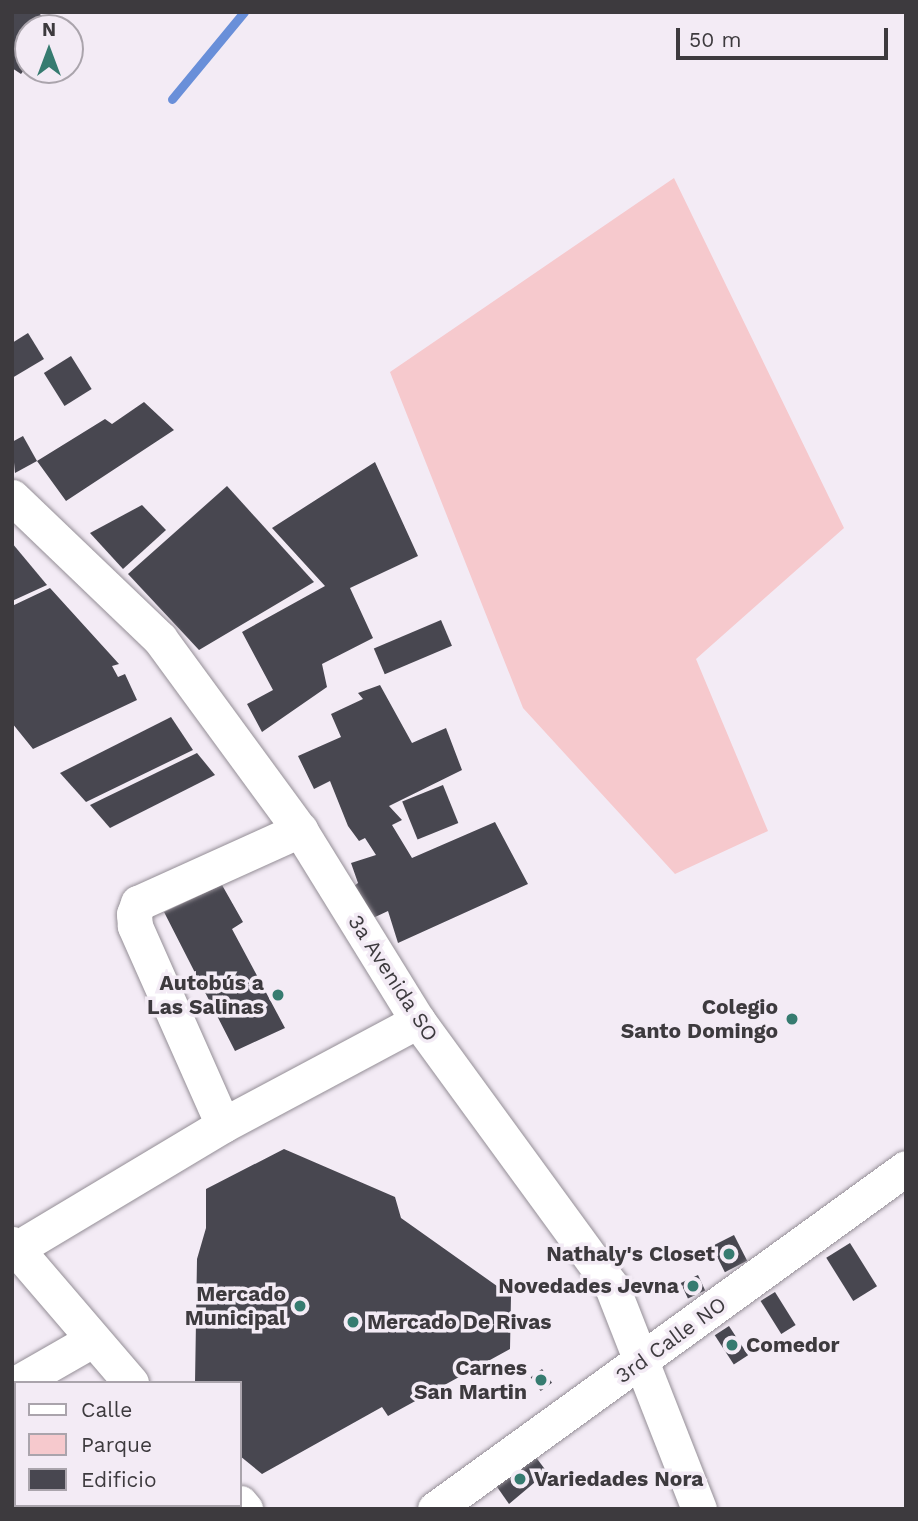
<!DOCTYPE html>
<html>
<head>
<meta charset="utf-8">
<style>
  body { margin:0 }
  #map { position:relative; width:918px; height:1521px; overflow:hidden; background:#f3ebf5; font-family:"Work Sans",sans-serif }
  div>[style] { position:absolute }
  .green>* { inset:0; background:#f6c9cd }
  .stream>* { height:9px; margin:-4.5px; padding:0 4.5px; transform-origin:4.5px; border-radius:4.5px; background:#698fd9 }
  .building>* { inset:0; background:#484750; transform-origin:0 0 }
  .roads { filter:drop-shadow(0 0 2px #948e96) drop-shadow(0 0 2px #948e96) }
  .minor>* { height:35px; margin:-17.5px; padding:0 17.5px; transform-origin:17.5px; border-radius:17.5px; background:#fff }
  .dots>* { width:19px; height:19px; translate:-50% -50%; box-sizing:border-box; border:4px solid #f3ebf5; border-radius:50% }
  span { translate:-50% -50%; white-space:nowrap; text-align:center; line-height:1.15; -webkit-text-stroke:7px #f3ebf5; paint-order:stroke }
  .street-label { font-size:21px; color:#3d3a3e }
  .poi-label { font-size:21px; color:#3d3a3e; font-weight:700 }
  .right { translate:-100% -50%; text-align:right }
  .left { translate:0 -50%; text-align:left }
  .frame { position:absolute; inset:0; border:14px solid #3d3a3e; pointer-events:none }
  .legend { position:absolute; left:14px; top:1381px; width:228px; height:126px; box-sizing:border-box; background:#f3ebf5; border:2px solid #aaa4ac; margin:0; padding:9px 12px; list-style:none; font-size:21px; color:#3d3a3e }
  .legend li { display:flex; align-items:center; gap:14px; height:35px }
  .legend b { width:35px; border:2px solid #aaa4ac }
  .north { position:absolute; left:14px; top:14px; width:70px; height:70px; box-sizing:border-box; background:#f3ebf5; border:2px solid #aaa4ac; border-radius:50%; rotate:0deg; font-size:19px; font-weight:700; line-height:28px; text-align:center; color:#3d3a3e }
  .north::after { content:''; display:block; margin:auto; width:24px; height:32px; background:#367b70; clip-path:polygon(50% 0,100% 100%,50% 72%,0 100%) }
  .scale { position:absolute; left:676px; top:28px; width:212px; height:32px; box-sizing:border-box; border:4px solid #3d3a3e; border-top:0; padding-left:9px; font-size:21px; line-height:24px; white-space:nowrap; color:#3d3a3e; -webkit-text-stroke:5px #f3ebf5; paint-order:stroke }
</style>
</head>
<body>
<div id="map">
  <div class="green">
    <div style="clip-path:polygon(674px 178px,844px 528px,696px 659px,768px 831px,675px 874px,523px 708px,390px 372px)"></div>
  </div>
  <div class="stream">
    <div style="left:172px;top:99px;width:113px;rotate:-50.4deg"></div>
  </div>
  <div class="building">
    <div style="clip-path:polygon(12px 12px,37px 12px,58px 28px,28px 28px,28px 65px,21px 74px,12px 68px)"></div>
    <div style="clip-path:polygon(28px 333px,44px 359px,12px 378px,12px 343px)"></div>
    <div style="left:71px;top:356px;width:39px;height:32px;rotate:58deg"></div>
    <div style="clip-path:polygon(144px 402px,174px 430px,66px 501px,37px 461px,105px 419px,112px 424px)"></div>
    <div style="clip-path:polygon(23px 436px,37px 461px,15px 473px,12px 442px)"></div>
    <div style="clip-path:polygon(375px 462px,418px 556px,350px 588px,373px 638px,322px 664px,327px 687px,262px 732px,247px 704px,273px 690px,242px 632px,325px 586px,272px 528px)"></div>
    <div style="clip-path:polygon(227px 486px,314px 582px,199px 650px,128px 574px)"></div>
    <div style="clip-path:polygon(142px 505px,166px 530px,123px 569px,90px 533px)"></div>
    <div style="clip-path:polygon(12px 543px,47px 585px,12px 601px)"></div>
    <div style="clip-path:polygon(50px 588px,119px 664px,112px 666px,118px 677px,125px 674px,137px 700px,33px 749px,12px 723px,12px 606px)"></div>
    <div style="left:441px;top:620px;width:28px;height:73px;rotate:67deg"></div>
    <div style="clip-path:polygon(380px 685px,412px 743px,446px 728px,462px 770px,389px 806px,402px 820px,392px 825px,412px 858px,495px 822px,528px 884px,398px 943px,388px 911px,373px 918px,354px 886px,358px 883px,351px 863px,376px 855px,365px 838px,359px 841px,348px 826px,330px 781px,314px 789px,298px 756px,341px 737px,331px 714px,363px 699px,358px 693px)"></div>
    <div style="clip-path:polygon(171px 717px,193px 750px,86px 802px,60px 773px)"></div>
    <div style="clip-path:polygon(197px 753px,215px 775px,110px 828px,90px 805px)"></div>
    <div style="left:443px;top:785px;width:41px;height:44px;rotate:68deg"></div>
    <div style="clip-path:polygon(222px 885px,243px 922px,232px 929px,285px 1028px,235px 1051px,164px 912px)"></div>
    <div style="clip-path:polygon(284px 1149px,395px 1197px,401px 1218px,511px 1296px,510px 1349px,388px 1416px,382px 1407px,262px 1474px,240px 1456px,240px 1383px,195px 1383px,197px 1259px,206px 1228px,206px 1189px)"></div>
    <div style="left:734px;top:1235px;width:29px;height:25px;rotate:63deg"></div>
    <div style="left:850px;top:1243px;width:51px;height:28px;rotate:58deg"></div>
    <div style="left:698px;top:1275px;width:17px;height:19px;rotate:65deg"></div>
    <div style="left:775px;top:1292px;width:39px;height:17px;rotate:58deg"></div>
    <div style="left:729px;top:1326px;width:35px;height:17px;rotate:57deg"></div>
    <div style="left:542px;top:1369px;width:17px;height:14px;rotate:54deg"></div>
    <div style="clip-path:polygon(535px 1456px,547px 1472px,509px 1504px,495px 1484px)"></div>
  </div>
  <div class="roads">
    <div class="minor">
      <div style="left:12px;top:497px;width:205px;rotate:43.8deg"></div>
      <div style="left:160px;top:639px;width:237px;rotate:53.8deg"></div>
      <div style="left:300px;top:830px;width:225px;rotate:58.3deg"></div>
      <div style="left:418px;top:1021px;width:329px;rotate:53.9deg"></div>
      <div style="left:612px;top:1287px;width:238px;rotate:68.6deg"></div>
      <div style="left:223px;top:1125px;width:218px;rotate:-113.9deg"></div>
      <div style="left:135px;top:926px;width:12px;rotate:-95deg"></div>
      <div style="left:134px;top:914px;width:12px;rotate:-70deg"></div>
      <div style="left:138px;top:903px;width:178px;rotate:-24.3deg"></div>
      <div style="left:12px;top:1244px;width:183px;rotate:49.4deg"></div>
      <div style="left:16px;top:1249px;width:241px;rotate:-30.9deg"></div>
      <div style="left:223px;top:1125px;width:221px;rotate:-28.1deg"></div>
      <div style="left:17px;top:1383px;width:86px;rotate:-29.8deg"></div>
      <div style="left:240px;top:1503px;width:8px;rotate:50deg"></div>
      <div style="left:435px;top:1509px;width:581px;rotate:-35.9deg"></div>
    </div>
  </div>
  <div class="dots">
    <div style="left:278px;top:995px;background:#367b70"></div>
    <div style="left:792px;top:1019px;background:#367b70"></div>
    <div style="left:729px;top:1254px;background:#367b70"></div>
    <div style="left:693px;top:1286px;background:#367b70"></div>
    <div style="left:300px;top:1306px;background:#367b70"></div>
    <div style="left:353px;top:1322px;background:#367b70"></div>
    <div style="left:732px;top:1345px;background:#367b70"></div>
    <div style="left:541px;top:1380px;background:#367b70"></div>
    <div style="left:520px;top:1479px;background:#367b70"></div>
  </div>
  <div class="street-label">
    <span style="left:393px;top:978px;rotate:57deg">3a Avenida SO</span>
    <span style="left:671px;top:1340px;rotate:-36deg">3rd Calle NO</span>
  </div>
  <div class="poi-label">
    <span class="right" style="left:264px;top:995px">Autobús a<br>Las Salinas</span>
    <span class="right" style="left:778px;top:1019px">Colegio<br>Santo Domingo</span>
    <span class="right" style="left:715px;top:1254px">Nathaly's Closet</span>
    <span class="right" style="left:679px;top:1286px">Novedades Jevna</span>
    <span class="right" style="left:286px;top:1306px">Mercado<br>Municipal</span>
    <span class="left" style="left:367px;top:1322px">Mercado De Rivas</span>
    <span class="left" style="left:746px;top:1345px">Comedor</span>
    <span class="right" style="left:527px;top:1380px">Carnes<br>San Martin</span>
    <span class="left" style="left:534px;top:1479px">Variedades Nora</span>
  </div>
  <div class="frame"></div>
  <ul class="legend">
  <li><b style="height:9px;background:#fff"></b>Calle</li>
  <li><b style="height:19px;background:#f6c9cd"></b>Parque</li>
  <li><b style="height:19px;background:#484750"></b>Edificio</li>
  </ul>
  <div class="north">N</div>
  <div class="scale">50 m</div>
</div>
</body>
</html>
